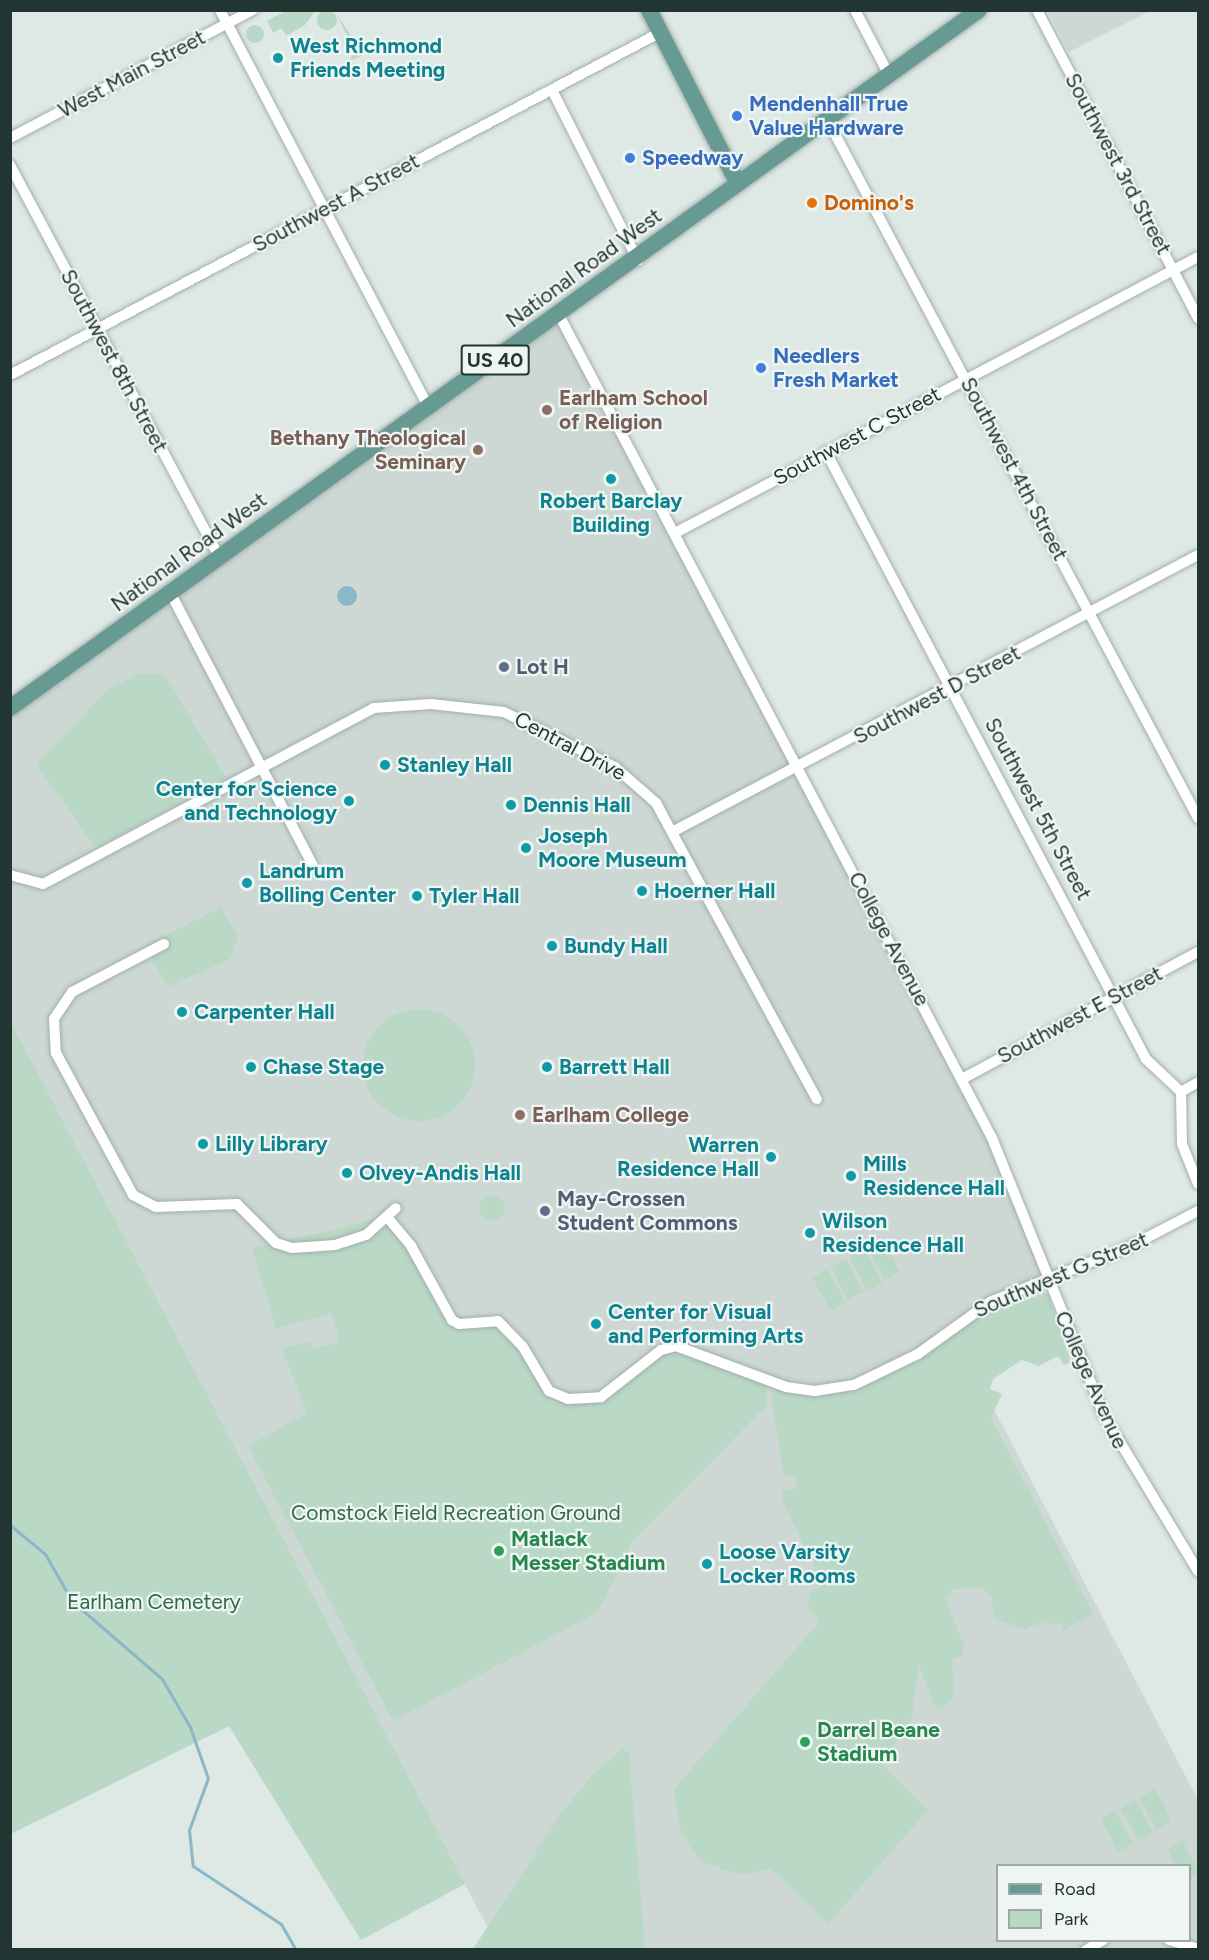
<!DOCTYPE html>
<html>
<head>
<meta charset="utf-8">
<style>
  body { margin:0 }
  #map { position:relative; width:1209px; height:1960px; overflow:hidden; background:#dee8e5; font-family:Figtree,sans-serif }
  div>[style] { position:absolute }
  .built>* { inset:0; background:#cdd8d4 }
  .green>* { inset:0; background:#b9d8c5; transform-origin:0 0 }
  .round { border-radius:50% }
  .water>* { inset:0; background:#8ab8c9 }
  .stream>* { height:3px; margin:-1.5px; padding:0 1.5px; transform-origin:1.5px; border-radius:1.5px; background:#8ab8c9 }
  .roads { filter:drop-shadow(0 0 2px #a2afac) drop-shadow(0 0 2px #a2afac) }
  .street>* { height:10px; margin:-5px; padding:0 5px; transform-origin:5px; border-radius:5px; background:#fff }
  .primary>* { height:16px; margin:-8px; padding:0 8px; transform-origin:8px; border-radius:8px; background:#679a93 }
  .dots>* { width:16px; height:16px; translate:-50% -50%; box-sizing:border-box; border:3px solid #eef5f2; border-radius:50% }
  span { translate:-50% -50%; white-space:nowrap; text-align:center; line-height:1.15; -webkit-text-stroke:4.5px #eef5f2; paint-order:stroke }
  .shield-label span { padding:2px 4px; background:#eef5f2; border:2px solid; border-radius:4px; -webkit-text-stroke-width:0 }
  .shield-label { font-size:20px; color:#213633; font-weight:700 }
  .culture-label { font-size:21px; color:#0d838f; font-weight:700 }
  .left { translate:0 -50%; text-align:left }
  .right { translate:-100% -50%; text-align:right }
  .street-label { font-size:21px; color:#213633 }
  .shop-label { font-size:21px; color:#366cbe; font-weight:700 }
  .food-label { font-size:21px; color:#c56008; font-weight:700 }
  .education-label { font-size:21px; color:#785e54; font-weight:700 }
  .service-label { font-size:21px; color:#4e5e75; font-weight:700 }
  .park-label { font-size:21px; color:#2f694c }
  .leisure-label { font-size:21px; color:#27864d; font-weight:700 }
  .frame { position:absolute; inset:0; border:12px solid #213633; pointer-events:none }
  .legend { position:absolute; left:996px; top:1864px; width:195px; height:78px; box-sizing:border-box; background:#eef5f2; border:2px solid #9ca9a6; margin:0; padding:8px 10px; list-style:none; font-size:18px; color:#213633 }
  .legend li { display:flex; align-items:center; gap:12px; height:30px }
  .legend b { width:30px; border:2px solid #9ca9a6 }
</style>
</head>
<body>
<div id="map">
  <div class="built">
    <div style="clip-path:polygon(1048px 11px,1150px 11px,1069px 52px)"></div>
    <div style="clip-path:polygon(evenodd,559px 315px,992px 1138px,1048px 1278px,951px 1327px,1198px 1800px,1198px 1949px,499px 1949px,11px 1022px,10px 708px,559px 315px,998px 1866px,1190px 1866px,1190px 1940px,998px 1940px,998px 1866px)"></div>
  </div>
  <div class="green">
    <div class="round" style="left:317px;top:10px;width:20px;height:20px"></div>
    <div style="clip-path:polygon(286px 11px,286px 10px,315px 11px,305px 25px,286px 36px,282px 28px,273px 33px,267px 21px)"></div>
    <div style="clip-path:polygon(335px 11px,363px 55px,348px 62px,355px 52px)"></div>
    <div class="round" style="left:246px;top:25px;width:18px;height:18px"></div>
    <div style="clip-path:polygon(142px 673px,165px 675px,226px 777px,96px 848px,36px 764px,110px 688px)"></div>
    <div style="clip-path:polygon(221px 907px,238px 937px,230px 959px,167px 987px,145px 946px)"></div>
    <div class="round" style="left:363px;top:1009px;width:112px;height:112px"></div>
    <div style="clip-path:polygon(11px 1022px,465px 1884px,361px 1940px,229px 1726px,11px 1834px)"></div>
    <div class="round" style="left:479px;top:1195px;width:26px;height:26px"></div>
    <div style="clip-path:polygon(387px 1217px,452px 1320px,498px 1321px,549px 1392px,601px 1397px,676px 1346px,767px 1381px,767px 1405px,632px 1542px,598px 1612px,393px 1721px,248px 1446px,307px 1413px,282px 1349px,310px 1341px,313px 1350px,340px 1342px,331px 1313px,276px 1329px,252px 1248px)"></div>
    <div style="left:883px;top:1239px;width:37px;height:17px;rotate:63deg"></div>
    <div style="left:864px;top:1249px;width:38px;height:17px;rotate:61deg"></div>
    <div style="left:846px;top:1259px;width:37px;height:17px;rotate:63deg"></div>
    <div style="left:827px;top:1269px;width:38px;height:17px;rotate:61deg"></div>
    <div style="clip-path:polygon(1039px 1289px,1048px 1295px,1071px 1362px,1064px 1365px,1058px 1356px,1039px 1366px,1022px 1360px,993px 1379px,990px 1389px,1002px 1394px,991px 1418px,1093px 1614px,1064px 1630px,1062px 1624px,1040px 1623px,1024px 1630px,993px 1617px,992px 1599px,983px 1588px,952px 1589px,945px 1598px,964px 1645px,963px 1655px,952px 1660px,954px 1697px,942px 1708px,934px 1705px,919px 1666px,911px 1720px,881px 1764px,928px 1810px,828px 1924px,771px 1868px,739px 1875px,699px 1860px,681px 1833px,674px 1789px,820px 1621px,808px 1606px,809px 1594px,823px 1586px,782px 1499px,783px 1489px,796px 1489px,797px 1477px,784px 1476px,771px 1396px,777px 1390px,816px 1397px,865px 1387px,918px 1361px,996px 1305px)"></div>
    <div style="clip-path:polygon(623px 1749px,629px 1752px,645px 1949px,473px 1949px,561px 1814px,592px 1775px)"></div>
    <div style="left:1155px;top:1789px;width:36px;height:18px;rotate:62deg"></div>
    <div style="left:1135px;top:1800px;width:37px;height:17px;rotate:61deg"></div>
    <div style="left:1115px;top:1810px;width:38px;height:17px;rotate:61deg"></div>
    <div style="clip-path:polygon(1183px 1841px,1198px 1870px,1190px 1879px,1190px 1866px,1176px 1865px,1167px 1849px)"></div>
  </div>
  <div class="water">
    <div class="round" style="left:337px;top:586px;width:20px;height:20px"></div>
  </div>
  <div class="stream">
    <div style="left:10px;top:1525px;width:45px;rotate:39.6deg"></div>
    <div style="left:45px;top:1554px;width:54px;rotate:60.1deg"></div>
    <div style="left:72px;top:1601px;width:119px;rotate:40.9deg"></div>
    <div style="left:162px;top:1679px;width:56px;rotate:59.7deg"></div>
    <div style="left:190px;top:1727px;width:54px;rotate:70.6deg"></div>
    <div style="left:208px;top:1778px;width:55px;rotate:110.1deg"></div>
    <div style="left:189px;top:1830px;width:36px;rotate:84deg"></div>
    <div style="left:193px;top:1866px;width:105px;rotate:33.4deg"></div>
    <div style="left:281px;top:1924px;width:30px;rotate:60deg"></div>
  </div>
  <div class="roads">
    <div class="street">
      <div style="left:220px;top:10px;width:448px;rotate:62.3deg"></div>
      <div style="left:855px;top:10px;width:73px;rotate:62.4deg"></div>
      <div style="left:1037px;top:10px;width:348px;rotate:62.4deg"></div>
      <div style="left:552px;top:90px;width:191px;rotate:63.2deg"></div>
      <div style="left:828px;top:121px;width:789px;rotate:62.04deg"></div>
      <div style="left:10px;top:138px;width:275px;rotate:-27.8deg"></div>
      <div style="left:10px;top:165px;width:444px;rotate:61.9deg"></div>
      <div style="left:559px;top:315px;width:930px;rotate:62.25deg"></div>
      <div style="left:992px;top:1138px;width:301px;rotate:68deg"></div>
      <div style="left:1105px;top:1417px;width:180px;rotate:58.9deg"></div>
      <div style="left:10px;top:375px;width:736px;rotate:-27.78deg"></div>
      <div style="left:826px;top:452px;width:686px;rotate:62.2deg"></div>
      <div style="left:1146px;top:1059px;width:48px;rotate:43.3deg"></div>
      <div style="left:1181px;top:1092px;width:52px;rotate:88.9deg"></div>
      <div style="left:1182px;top:1144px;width:43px;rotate:68.2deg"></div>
      <div style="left:675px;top:533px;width:591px;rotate:-27.82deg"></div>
      <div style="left:171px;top:594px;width:307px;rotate:62.4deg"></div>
      <div style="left:674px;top:831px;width:592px;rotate:-27.78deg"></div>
      <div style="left:10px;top:875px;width:34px;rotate:15deg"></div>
      <div style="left:43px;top:884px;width:375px;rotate:-28deg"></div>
      <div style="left:374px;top:708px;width:57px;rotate:-4deg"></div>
      <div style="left:431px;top:704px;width:73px;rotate:6.3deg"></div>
      <div style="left:504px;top:712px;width:124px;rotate:26.4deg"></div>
      <div style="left:615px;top:767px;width:55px;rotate:41.3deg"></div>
      <div style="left:656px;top:803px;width:337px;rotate:61.5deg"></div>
      <div style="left:164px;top:944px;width:104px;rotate:152.4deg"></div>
      <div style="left:72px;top:992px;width:32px;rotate:124deg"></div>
      <div style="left:54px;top:1019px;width:34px;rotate:87deg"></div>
      <div style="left:56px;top:1053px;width:162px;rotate:61.5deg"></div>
      <div style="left:133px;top:1195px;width:26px;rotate:28deg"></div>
      <div style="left:156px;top:1207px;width:81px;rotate:-2.1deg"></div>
      <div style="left:237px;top:1204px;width:55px;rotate:45deg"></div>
      <div style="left:276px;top:1243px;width:17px;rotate:17deg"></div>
      <div style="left:292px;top:1248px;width:43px;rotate:-4deg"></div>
      <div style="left:335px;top:1245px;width:33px;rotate:-18deg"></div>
      <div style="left:366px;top:1235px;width:40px;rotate:-42deg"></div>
      <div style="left:962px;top:1079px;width:268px;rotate:-28.3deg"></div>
      <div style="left:1181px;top:1092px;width:20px;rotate:-30deg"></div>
      <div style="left:387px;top:1217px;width:38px;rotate:50deg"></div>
      <div style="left:411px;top:1246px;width:85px;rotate:61deg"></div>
      <div style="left:452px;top:1320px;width:8px;rotate:30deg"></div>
      <div style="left:459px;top:1324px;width:39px;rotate:-4deg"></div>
      <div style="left:498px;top:1321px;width:36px;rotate:46deg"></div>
      <div style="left:523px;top:1347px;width:51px;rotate:59.4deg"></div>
      <div style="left:549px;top:1391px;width:21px;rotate:23deg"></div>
      <div style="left:568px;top:1399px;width:33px;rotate:-3deg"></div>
      <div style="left:601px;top:1397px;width:76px;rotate:-38.1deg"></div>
      <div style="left:661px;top:1350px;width:16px;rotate:-15deg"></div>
      <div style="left:676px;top:1346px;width:117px;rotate:20.4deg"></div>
      <div style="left:786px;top:1387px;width:29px;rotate:8deg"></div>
      <div style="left:815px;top:1391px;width:39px;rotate:-9deg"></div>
      <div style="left:854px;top:1385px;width:71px;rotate:-25.8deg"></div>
      <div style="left:918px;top:1354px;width:89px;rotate:-35.8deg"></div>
      <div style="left:990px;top:1302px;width:149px;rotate:-21.6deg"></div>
      <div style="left:1129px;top:1247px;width:78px;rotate:-27.6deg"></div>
      <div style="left:1169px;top:1940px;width:30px;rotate:17deg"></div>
      <div style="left:1086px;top:1950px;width:20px;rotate:-30deg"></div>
    </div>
    <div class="primary">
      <div style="left:649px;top:10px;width:195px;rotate:62.9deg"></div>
      <div style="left:10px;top:708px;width:1194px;rotate:-35.77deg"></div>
    </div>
  </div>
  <div class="dots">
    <div style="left:278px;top:58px;background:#0f9aa8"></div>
    <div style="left:737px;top:116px;background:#3f7fe0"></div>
    <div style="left:630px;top:158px;background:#3f7fe0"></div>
    <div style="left:812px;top:203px;background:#e8710a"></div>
    <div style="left:761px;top:368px;background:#3f7fe0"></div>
    <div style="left:547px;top:410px;background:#8d6e63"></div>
    <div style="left:478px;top:450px;background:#8d6e63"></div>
    <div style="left:611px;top:479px;background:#0f9aa8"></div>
    <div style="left:504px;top:667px;background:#5c6f8a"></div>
    <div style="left:385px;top:765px;background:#0f9aa8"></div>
    <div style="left:349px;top:801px;background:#0f9aa8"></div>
    <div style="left:511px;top:805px;background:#0f9aa8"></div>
    <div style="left:526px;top:848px;background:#0f9aa8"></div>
    <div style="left:247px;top:883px;background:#0f9aa8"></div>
    <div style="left:642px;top:891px;background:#0f9aa8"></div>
    <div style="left:417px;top:896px;background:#0f9aa8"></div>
    <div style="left:552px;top:946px;background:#0f9aa8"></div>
    <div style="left:182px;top:1012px;background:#0f9aa8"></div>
    <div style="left:251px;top:1067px;background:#0f9aa8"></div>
    <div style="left:547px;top:1067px;background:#0f9aa8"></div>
    <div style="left:520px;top:1115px;background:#8d6e63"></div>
    <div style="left:203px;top:1144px;background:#0f9aa8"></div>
    <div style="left:771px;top:1157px;background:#0f9aa8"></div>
    <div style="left:347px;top:1173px;background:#0f9aa8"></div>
    <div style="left:851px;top:1176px;background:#0f9aa8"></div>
    <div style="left:545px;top:1211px;background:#5c6f8a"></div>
    <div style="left:810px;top:1233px;background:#0f9aa8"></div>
    <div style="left:596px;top:1324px;background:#0f9aa8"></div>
    <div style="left:499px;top:1551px;background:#2e9e5b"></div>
    <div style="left:707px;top:1564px;background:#0f9aa8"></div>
    <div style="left:805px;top:1742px;background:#2e9e5b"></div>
  </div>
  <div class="shield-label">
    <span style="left:495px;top:360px">US 40</span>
  </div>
  <div class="culture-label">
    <span class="left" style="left:290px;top:58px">West Richmond<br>Friends Meeting</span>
    <span style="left:611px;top:513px">Robert Barclay<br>Building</span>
    <span class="left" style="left:397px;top:765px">Stanley Hall</span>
    <span class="right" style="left:337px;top:801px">Center for Science<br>and Technology</span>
    <span class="left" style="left:523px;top:805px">Dennis Hall</span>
    <span class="left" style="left:538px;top:848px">Joseph<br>Moore Museum</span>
    <span class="left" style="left:259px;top:883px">Landrum<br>Bolling Center</span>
    <span class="left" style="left:654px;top:891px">Hoerner Hall</span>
    <span class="left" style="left:429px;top:896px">Tyler Hall</span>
    <span class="left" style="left:564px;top:946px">Bundy Hall</span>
    <span class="left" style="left:194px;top:1012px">Carpenter Hall</span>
    <span class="left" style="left:263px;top:1067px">Chase Stage</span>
    <span class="left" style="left:559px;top:1067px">Barrett Hall</span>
    <span class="left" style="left:215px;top:1144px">Lilly Library</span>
    <span class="right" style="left:759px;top:1157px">Warren<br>Residence Hall</span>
    <span class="left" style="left:863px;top:1176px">Mills<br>Residence Hall</span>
    <span class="left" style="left:359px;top:1173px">Olvey-Andis Hall</span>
    <span class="left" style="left:822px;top:1233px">Wilson<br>Residence Hall</span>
    <span class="left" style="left:608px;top:1324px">Center for Visual<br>and Performing Arts</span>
    <span class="left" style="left:719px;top:1564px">Loose Varsity<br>Locker Rooms</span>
  </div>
  <div class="street-label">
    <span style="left:132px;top:74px;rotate:-28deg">West Main Street</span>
    <span style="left:1118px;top:164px;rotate:62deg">Southwest 3rd Street</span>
    <span style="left:336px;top:203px;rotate:-28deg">Southwest A Street</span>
    <span style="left:584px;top:268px;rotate:-36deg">National Road West</span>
    <span style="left:114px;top:361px;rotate:62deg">Southwest 8th Street</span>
    <span style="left:857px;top:436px;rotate:-28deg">Southwest C Street</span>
    <span style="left:1014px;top:469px;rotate:62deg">Southwest 4th Street</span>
    <span style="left:189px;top:552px;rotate:-36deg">National Road West</span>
    <span style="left:937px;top:695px;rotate:-28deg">Southwest D Street</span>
    <span style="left:570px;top:746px;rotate:28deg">Central Drive</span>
    <span style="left:1038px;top:809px;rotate:62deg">Southwest 5th Street</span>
    <span style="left:889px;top:939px;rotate:62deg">College Avenue</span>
    <span style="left:1080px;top:1015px;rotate:-28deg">Southwest E Street</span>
    <span style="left:1061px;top:1275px;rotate:-23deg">Southwest G Street</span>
    <span style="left:1091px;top:1380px;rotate:66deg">College Avenue</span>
  </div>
  <div class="shop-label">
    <span class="left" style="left:749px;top:116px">Mendenhall True<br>Value Hardware</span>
    <span class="left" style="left:642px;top:158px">Speedway</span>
    <span class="left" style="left:773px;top:368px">Needlers<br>Fresh Market</span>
  </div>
  <div class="food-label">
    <span class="left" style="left:824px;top:203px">Domino's</span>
  </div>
  <div class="education-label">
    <span class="left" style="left:559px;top:410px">Earlham School<br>of Religion</span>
    <span class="right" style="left:466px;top:450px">Bethany Theological<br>Seminary</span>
    <span class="left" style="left:532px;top:1115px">Earlham College</span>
  </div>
  <div class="service-label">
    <span class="left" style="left:516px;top:667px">Lot H</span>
    <span class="left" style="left:557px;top:1211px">May-Crossen<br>Student Commons</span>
  </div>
  <div class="park-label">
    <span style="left:456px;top:1513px">Comstock Field Recreation Ground</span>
    <span style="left:154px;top:1602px">Earlham Cemetery</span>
  </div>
  <div class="leisure-label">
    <span class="left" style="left:511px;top:1551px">Matlack<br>Messer Stadium</span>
    <span class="left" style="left:817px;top:1742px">Darrel Beane<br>Stadium</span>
  </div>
  <div class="frame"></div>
  <ul class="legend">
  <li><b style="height:8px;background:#679a93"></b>Road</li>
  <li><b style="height:16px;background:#b9d8c5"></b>Park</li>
  </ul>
</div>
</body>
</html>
